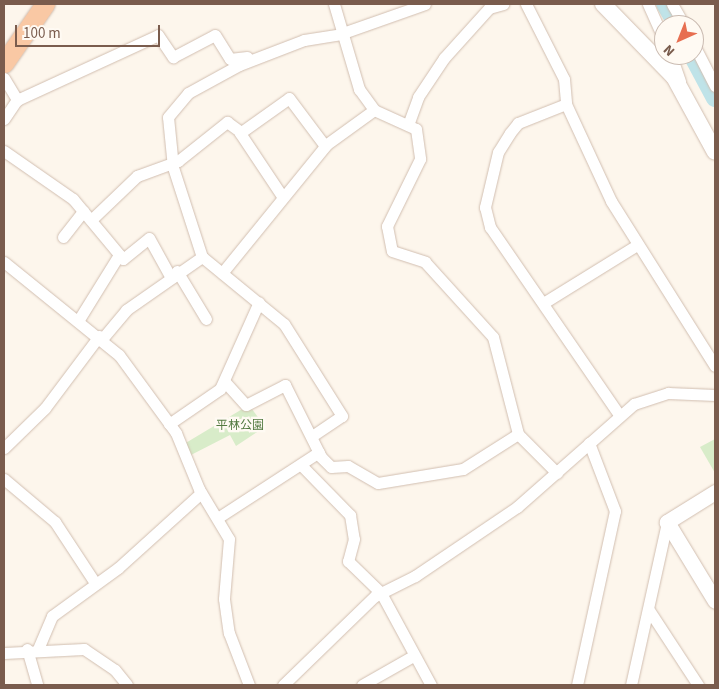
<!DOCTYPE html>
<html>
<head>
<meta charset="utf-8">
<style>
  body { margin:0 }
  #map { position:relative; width:719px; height:689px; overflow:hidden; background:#fdf6ec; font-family:"Source Sans 3","Noto Sans JP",sans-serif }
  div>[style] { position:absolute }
  .green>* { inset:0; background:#d8ecc9 }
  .river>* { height:18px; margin:-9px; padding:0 9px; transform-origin:9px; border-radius:9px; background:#bfe3e8 }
  .roads { filter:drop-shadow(0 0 1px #d1beb0) drop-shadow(0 0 1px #d1beb0) }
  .minor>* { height:11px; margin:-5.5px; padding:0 5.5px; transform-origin:5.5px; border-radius:5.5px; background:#fff }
  .tertiary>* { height:15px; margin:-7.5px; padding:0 7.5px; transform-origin:7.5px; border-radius:7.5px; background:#fff }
  .secondary>* { height:16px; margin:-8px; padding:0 8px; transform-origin:8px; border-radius:8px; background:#fff }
  .trunk>* { height:19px; margin:-9.5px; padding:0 9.5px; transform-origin:9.5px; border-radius:9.5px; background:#f9c8a4 }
  span { translate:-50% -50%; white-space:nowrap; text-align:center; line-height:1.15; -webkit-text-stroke:4.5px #fffaf3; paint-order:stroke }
  .park-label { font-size:12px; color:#537a41 }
  .frame { position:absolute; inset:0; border:5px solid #7a5c4d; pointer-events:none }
  .north { position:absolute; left:654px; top:15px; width:50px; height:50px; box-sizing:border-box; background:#fffaf3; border:1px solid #cabbb1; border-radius:50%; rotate:224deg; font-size:14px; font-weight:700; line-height:20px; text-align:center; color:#7a5c4d }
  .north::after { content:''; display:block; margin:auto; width:18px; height:22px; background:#e76f51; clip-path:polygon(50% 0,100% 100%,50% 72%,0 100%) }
  .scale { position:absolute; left:15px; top:25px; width:145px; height:22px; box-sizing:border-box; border:2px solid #7a5c4d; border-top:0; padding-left:6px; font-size:15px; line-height:18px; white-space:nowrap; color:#7a5c4d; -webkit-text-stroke:4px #fffaf3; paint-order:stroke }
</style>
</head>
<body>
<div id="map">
  <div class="green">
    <div style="clip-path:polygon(249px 405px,260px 420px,256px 424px,260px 430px,236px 446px,230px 435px,189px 456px,184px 444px)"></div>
    <div style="clip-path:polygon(715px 439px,715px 473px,700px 447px)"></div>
  </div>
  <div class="river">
    <div style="left:665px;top:4px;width:24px;rotate:60deg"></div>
    <div style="left:692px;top:55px;width:49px;rotate:61.9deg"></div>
  </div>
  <div class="roads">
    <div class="minor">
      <div style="left:334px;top:4px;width:89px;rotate:73.6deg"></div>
      <div style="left:359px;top:89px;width:26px;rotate:54deg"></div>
      <div style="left:374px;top:110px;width:46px;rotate:24.3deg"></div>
      <div style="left:416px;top:129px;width:30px;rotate:82deg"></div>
      <div style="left:420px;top:159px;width:75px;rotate:116.2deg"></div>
      <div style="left:387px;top:226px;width:25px;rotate:79deg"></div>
      <div style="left:392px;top:251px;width:35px;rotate:18deg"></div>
      <div style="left:425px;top:262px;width:101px;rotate:47.8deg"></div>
      <div style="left:493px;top:337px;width:100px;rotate:75.5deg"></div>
      <div style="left:518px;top:434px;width:55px;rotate:45deg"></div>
      <div style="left:526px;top:4px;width:84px;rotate:63.1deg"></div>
      <div style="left:564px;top:79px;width:25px;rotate:85deg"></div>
      <div style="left:566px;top:104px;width:107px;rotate:65.1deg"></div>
      <div style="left:611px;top:201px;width:195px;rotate:57.8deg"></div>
      <div style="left:648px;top:4px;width:39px;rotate:66deg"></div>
      <div style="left:672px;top:4px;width:24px;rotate:60deg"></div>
      <div style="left:694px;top:45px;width:46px;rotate:62.9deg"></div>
      <div style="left:671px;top:55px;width:28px;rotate:71deg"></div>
      <div style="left:4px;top:78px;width:26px;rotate:59deg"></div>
      <div style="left:566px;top:104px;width:52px;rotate:158.4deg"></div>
      <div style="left:518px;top:123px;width:13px;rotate:129deg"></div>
      <div style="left:510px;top:133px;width:22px;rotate:122deg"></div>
      <div style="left:498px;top:152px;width:57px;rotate:103.3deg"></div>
      <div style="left:485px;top:207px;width:21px;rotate:76deg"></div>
      <div style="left:490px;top:227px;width:228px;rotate:55.5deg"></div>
      <div style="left:4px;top:119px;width:23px;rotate:-56deg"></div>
      <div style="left:17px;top:100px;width:155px;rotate:-24.7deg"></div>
      <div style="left:158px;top:35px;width:27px;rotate:56deg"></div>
      <div style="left:173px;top:57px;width:47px;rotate:-27.6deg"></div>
      <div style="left:215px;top:35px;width:28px;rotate:58deg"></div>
      <div style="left:230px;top:59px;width:17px;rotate:-7deg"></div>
      <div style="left:408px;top:125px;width:30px;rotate:-70deg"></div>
      <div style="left:418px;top:97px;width:47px;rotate:-56.3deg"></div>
      <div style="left:444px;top:58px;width:67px;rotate:-48deg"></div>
      <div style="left:489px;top:8px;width:15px;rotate:-16deg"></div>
      <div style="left:4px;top:151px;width:84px;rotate:34.8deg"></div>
      <div style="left:73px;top:199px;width:78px;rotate:50.2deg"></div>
      <div style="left:123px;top:259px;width:33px;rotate:-39deg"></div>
      <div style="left:149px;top:238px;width:43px;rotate:61.1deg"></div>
      <div style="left:282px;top:196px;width:76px;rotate:-123.7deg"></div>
      <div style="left:240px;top:133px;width:60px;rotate:-35.5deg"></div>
      <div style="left:289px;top:98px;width:60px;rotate:53.1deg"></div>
      <div style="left:91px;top:220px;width:64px;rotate:-43.7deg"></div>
      <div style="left:137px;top:176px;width:44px;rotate:-20.1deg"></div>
      <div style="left:178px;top:161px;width:63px;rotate:-38.5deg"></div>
      <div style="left:227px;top:122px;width:17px;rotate:36deg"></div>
      <div style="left:63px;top:237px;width:33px;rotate:-52deg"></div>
      <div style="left:4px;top:262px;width:148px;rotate:39deg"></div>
      <div style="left:119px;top:355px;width:97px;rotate:53.8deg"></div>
      <div style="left:176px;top:433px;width:61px;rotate:67.7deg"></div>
      <div style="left:199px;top:489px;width:58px;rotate:59deg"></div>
      <div style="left:229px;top:539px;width:60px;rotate:94.8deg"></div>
      <div style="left:224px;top:599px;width:34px;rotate:82deg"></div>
      <div style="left:229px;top:633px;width:56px;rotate:69deg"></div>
      <div style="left:177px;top:271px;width:56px;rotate:58.9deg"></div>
      <div style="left:222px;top:273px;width:166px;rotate:-50.9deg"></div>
      <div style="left:327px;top:144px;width:58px;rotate:-35.9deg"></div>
      <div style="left:545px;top:302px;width:108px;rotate:-31.8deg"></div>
      <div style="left:78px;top:321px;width:78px;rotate:-58.2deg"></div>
      <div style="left:102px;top:339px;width:38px;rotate:-50deg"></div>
      <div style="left:126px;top:310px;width:93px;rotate:-34.9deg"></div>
      <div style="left:225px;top:382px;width:31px;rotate:48deg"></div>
      <div style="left:246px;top:405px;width:44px;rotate:-27.1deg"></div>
      <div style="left:285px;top:385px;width:80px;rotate:63.4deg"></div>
      <div style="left:321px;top:457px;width:14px;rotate:45deg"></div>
      <div style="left:331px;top:467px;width:17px;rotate:-3deg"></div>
      <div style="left:348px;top:466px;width:34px;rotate:30deg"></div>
      <div style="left:378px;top:483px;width:86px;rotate:-9.4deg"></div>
      <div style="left:463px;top:469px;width:65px;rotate:-32.5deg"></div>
      <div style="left:169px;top:424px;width:62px;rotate:-34.5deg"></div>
      <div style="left:220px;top:389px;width:95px;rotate:-65.9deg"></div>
      <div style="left:312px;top:436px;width:36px;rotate:-34deg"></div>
      <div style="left:342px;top:416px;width:109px;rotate:-122.2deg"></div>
      <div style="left:284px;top:324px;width:106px;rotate:-140.7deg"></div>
      <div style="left:202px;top:257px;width:95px;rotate:-107.9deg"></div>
      <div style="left:173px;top:167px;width:50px;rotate:-95.7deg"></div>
      <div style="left:168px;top:117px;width:31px;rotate:-50deg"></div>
      <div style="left:188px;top:93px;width:58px;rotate:-28.8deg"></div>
      <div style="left:239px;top:65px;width:70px;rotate:-21deg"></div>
      <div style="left:304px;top:40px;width:36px;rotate:-9deg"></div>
      <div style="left:340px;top:34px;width:90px;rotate:-19.4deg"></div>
      <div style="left:4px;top:448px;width:57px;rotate:-44.3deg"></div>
      <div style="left:45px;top:408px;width:90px;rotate:-53.1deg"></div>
      <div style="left:302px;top:466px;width:69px;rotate:45.6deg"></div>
      <div style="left:350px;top:515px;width:24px;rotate:81deg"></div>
      <div style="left:354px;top:539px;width:23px;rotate:105deg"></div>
      <div style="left:348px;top:561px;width:46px;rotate:44.1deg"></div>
      <div style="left:381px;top:593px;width:105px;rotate:61.5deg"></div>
      <div style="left:4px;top:479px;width:67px;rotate:40.1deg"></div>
      <div style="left:55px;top:522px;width:73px;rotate:56.7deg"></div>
      <div style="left:219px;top:517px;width:119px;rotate:-33deg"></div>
      <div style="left:649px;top:610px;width:90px;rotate:56.8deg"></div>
      <div style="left:27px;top:649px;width:37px;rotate:74deg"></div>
      <div style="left:38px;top:649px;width:36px;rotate:-67deg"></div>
      <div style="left:52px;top:616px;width:82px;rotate:-36deg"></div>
      <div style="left:118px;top:568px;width:112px;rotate:-42.1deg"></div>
      <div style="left:4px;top:653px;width:80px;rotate:-2.9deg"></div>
      <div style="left:84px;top:649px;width:37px;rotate:34deg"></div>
      <div style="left:115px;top:670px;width:19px;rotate:51deg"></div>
      <div style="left:283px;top:685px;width:128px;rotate:-44.1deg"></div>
      <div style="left:375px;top:596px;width:45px;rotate:-26.6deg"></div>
      <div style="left:415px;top:576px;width:123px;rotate:-34.1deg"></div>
      <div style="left:517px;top:507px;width:156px;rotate:-41.4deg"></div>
      <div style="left:634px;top:404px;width:36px;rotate:-18deg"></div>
      <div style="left:668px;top:393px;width:47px;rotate:2.4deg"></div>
      <div style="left:362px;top:685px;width:59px;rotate:-29.6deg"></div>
      <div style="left:577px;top:685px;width:178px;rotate:-77.7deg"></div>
      <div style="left:615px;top:511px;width:73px;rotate:-110.9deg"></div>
      <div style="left:631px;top:685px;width:167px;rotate:-77.5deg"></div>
    </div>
    <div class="tertiary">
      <div style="left:715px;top:492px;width:57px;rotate:148deg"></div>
      <div style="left:667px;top:522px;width:92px;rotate:58.7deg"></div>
    </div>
    <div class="secondary">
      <div style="left:603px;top:4px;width:102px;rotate:45.8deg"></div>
      <div style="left:674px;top:77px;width:85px;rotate:61.3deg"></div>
    </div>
    <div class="trunk">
      <div style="left:4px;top:63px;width:72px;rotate:-55.2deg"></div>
    </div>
  </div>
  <div class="park-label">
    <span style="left:240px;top:426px">平林公園</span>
  </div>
  <div class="frame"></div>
  <div class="north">N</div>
  <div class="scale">100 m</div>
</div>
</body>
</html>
